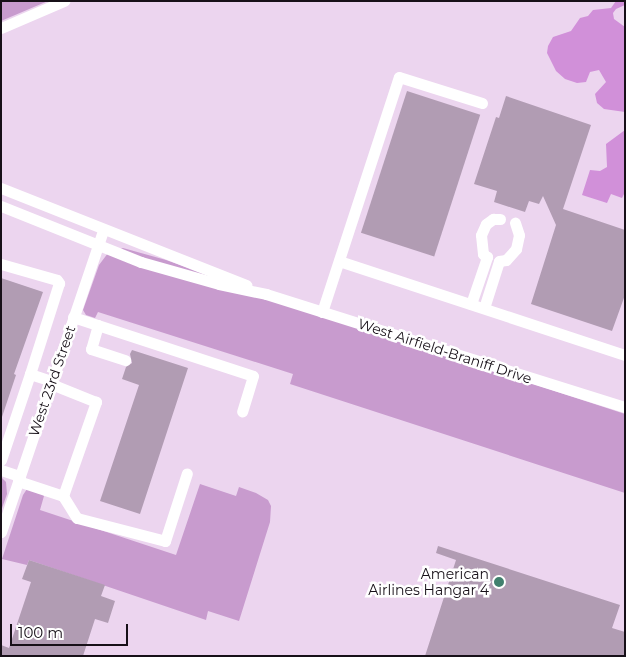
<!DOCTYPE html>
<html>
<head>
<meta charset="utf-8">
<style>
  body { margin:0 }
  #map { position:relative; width:626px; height:657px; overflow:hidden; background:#ecd5ef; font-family:Montserrat,sans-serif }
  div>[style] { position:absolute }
  .green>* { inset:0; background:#c89bce }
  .water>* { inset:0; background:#d190d9 }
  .building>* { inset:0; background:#b19cb3; transform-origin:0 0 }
  .minor>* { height:11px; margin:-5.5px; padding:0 5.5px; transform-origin:5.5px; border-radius:5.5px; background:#fff }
  .dots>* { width:14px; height:14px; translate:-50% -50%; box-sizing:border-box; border:2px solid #fff; border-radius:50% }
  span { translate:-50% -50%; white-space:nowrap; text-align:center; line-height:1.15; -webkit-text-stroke:5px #fff; paint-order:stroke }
  .street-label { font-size:14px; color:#171018 }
  .poi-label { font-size:14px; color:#171018 }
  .right { translate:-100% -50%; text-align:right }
  .frame { position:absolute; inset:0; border:2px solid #171018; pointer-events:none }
  .scale { position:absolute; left:10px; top:624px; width:118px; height:22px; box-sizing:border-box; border:2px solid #171018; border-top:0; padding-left:6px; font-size:15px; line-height:18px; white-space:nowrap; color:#171018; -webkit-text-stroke:4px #fff; paint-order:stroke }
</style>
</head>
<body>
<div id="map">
  <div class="green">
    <div style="clip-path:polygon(1px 1px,48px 1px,1px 21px)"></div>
    <div style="clip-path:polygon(123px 248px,166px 260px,304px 309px,625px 414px,625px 493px,290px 384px,293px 374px,98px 312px,95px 318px,86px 315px,83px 310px,99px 265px,108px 253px)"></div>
    <div style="clip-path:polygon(2px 478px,6px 482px,7px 494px,1px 511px)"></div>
    <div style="clip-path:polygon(200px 484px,236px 496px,239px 487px,256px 493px,268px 500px,271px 506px,270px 522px,239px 621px,208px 611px,206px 620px,29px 560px,27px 565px,2px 559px,23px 495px,27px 489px,42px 493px,44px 496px,40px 510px,176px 555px)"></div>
  </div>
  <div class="water">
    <div style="clip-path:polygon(616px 1px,625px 1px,625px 5px,616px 9px,613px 13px,614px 19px,625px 27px,625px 112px,604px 109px,597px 103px,595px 94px,606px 82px,599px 70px,590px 72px,586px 82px,577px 83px,565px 79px,556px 71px,547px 53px,548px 46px,553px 37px,571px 31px,580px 18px,588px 16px,593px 10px,611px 8px)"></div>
    <div style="clip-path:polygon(625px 130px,625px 192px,622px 198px,611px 194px,607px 203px,582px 195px,590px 170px,600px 171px,607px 167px,606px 144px)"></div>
  </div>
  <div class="building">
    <div style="left:407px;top:91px;width:77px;height:149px;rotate:18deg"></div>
    <div style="clip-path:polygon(506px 96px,591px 125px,563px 209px,625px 230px,625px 295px,612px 331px,531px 304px,556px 225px,543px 196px,539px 204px,529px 201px,525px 212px,494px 202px,497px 191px,474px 184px,496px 117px,499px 118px)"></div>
    <div style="clip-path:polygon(1px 278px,43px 292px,14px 374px,16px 375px,2px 417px)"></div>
    <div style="clip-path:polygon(132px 350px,188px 368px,140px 514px,100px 501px,139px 385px,122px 379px,126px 367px,132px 363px,130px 354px)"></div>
    <div style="clip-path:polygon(438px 546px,620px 605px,612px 628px,625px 632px,625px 656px,425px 656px,456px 560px,436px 553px)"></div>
    <div style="clip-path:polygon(29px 560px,105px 585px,101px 596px,115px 601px,108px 623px,95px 619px,83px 656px,1px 656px,1px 645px,9px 648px,31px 582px,22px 579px)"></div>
  </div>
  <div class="minor">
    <div style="left:1px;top:28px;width:69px;rotate:-23.2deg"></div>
    <div style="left:1px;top:188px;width:264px;rotate:21.6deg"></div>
    <div style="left:1px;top:206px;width:151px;rotate:21.8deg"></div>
    <div style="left:141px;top:262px;width:81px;rotate:15.8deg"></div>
    <div style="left:219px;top:284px;width:48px;rotate:12deg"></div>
    <div style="left:266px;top:294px;width:376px;rotate:17.5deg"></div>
    <div style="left:339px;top:261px;width:301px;rotate:18.2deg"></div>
    <div style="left:1px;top:264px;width:58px;rotate:15.9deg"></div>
    <div style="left:57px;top:280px;width:4px;rotate:56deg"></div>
    <div style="left:59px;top:283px;width:96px;rotate:107.7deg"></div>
    <div style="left:30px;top:374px;width:23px;rotate:18deg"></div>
    <div style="left:471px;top:304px;width:50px;rotate:-71.2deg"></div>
    <div style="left:487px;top:257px;width:5px;rotate:-143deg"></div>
    <div style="left:483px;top:254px;width:19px;rotate:-96deg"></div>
    <div style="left:481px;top:235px;width:12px;rotate:-66deg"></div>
    <div style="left:486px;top:224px;width:9px;rotate:-36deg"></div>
    <div style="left:493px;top:219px;width:7px"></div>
    <div style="left:484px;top:308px;width:49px;rotate:-72.3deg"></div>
    <div style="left:499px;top:261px;width:7px;rotate:-8deg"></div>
    <div style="left:506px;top:260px;width:15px;rotate:-48deg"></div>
    <div style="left:516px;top:249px;width:14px;rotate:-78deg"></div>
    <div style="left:519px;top:235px;width:13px;rotate:-108deg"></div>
    <div style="left:322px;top:312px;width:247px;rotate:-71.9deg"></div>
    <div style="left:399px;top:77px;width:87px;rotate:17.4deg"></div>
    <div style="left:73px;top:317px;width:189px;rotate:18.1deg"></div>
    <div style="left:253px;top:376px;width:37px;rotate:107deg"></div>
    <div style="left:98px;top:325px;width:25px;rotate:106deg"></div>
    <div style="left:91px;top:349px;width:36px;rotate:18deg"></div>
    <div style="left:1px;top:460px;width:91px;rotate:-71.4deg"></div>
    <div style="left:1px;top:470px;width:20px;rotate:18deg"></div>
    <div style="left:18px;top:481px;width:47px;rotate:18.4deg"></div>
    <div style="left:63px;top:496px;width:100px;rotate:-70.7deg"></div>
    <div style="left:96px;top:402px;width:48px;rotate:-158.2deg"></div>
    <div style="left:63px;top:496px;width:26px;rotate:58deg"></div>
    <div style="left:77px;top:518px;width:91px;rotate:14.6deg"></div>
    <div style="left:165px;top:541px;width:71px;rotate:-72.1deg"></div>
    <div style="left:1px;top:532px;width:319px;rotate:-71.3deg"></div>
  </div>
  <div class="dots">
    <div style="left:499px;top:582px;background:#41806e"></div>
  </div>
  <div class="street-label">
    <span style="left:445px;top:351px;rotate:18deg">West Airfield-Braniff Drive</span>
    <span style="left:52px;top:381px;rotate:-71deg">West 23rd Street</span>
  </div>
  <div class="poi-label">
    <span class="right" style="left:489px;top:582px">American<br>Airlines Hangar 4</span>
  </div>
  <div class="frame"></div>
  <div class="scale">100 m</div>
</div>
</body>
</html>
